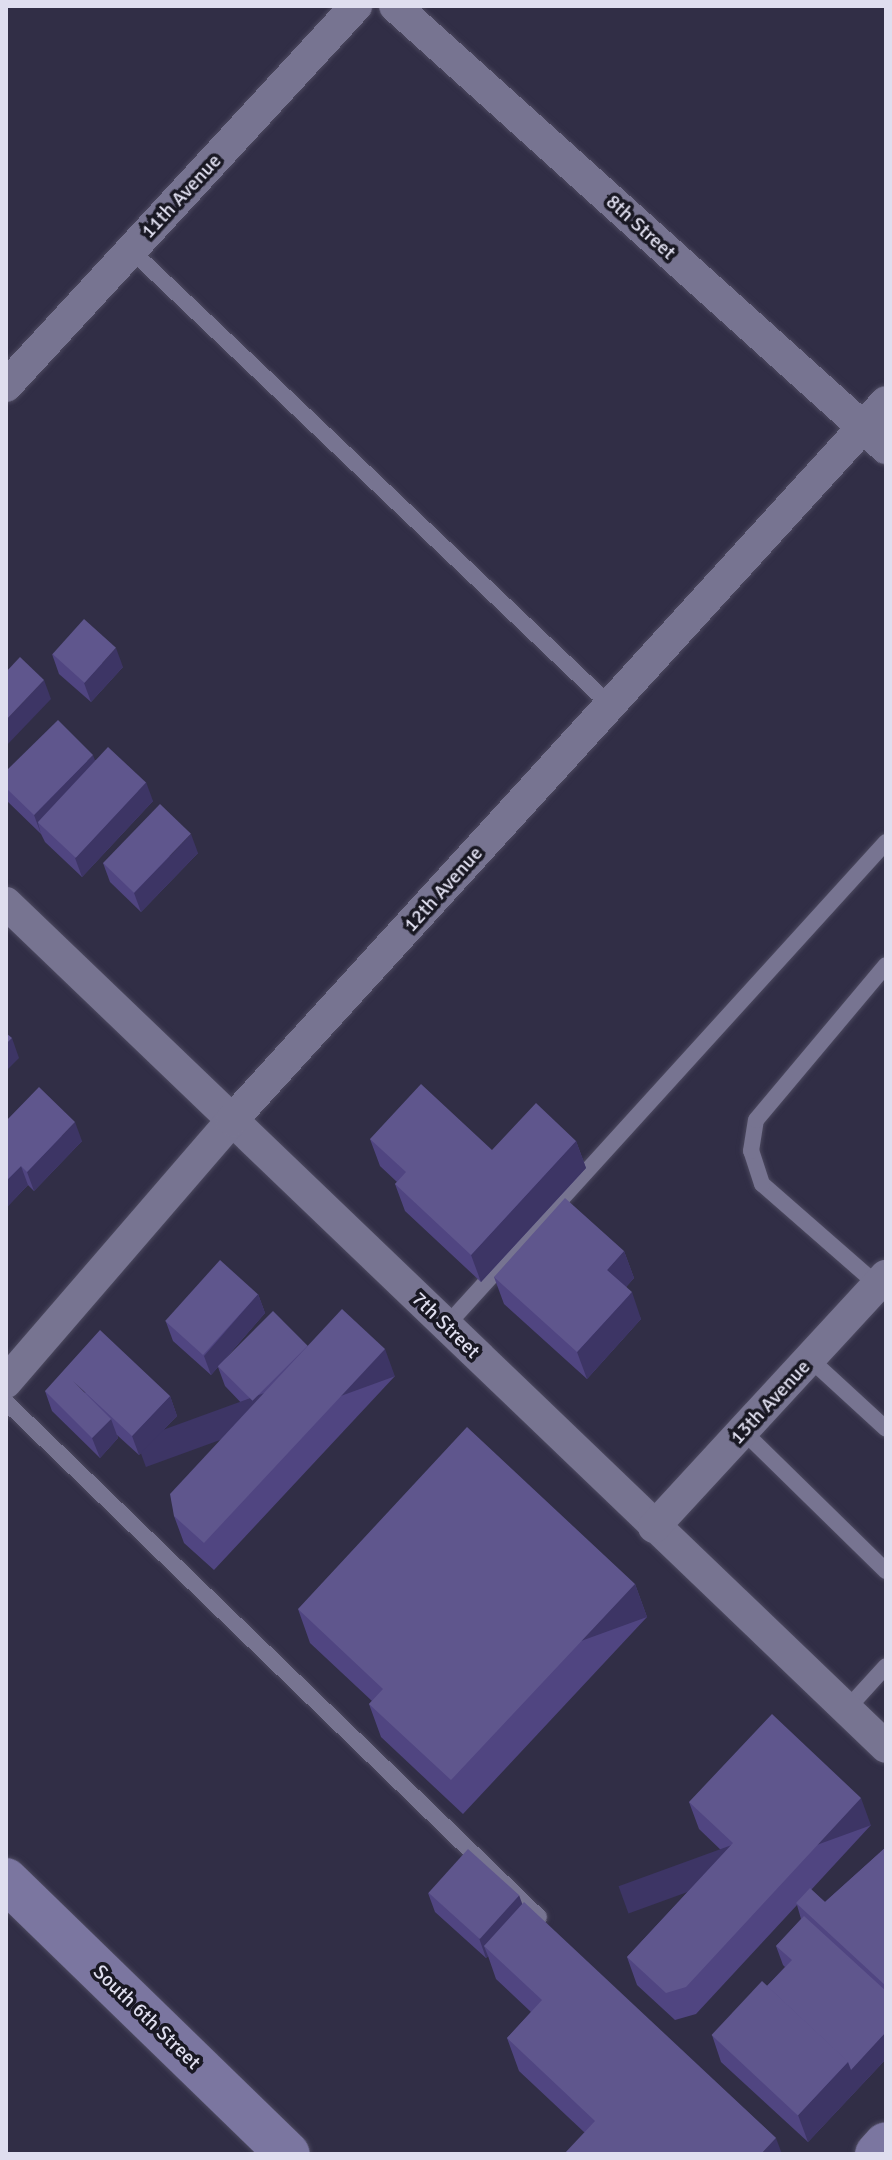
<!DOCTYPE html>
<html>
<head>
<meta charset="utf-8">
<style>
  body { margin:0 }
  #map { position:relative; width:892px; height:2160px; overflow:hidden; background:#312e46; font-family:Signika,sans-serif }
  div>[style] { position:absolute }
  .roads { filter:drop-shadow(0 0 2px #4c495f) drop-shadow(0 0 2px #4c495f) }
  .lane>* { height:16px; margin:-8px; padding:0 8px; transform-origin:8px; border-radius:8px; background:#777491 }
  .street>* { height:32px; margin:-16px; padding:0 16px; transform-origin:16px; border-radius:16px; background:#777491 }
  .secondary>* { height:44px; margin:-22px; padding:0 22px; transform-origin:22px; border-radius:22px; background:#7b76a0 }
  .wall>* { inset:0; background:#504581 }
  .shaded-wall>* { inset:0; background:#3d3565; transform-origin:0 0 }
  .building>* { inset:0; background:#5f568d; transform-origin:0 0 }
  span { translate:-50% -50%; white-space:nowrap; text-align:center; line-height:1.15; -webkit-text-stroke:7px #191823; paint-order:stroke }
  .street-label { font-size:20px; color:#dfdeef }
  .frame { position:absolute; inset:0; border:8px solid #dfdeef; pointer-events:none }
</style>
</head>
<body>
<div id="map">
  <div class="roads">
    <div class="lane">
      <div style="left:131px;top:250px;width:661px;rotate:43.53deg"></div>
      <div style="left:881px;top:1288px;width:158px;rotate:-138.8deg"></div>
      <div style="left:762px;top:1184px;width:35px;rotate:-108deg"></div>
      <div style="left:751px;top:1151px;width:31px;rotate:-81deg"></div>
      <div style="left:756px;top:1120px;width:202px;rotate:-50deg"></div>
      <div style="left:446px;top:1326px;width:654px;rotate:-47.73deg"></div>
      <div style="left:810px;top:1359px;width:103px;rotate:42.6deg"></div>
      <div style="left:6px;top:1402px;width:741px;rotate:44.02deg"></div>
      <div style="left:743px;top:1431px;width:200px;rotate:44.4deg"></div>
      <div style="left:846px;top:1710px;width:59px;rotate:-47.7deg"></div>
    </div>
    <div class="street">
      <div style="left:395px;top:6px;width:661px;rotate:41.99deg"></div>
      <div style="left:6px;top:386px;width:517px;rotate:-47.35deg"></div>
      <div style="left:6px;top:903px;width:1219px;rotate:43.8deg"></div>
      <div style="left:6px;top:1382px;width:346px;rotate:-49.2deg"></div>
      <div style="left:232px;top:1120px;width:971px;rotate:-47.67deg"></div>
      <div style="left:654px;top:1527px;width:342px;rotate:-47.3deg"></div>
    </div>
    <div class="secondary">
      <div style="left:6px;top:1880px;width:393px;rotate:44.2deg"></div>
      <div style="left:877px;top:2154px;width:13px;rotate:-48deg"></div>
    </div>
  </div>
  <div class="wall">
    <div style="clip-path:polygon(52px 654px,123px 667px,91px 702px,59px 674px)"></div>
    <div style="clip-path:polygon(95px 760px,153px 801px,82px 877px,45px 842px,41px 834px,6px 800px,6px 771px)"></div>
    <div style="clip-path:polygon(198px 853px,141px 912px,110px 882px,103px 863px)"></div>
    <div style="clip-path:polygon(6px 1121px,82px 1141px,34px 1191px,28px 1185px,6px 1208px)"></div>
    <div style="clip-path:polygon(370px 1139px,492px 1150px,576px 1141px,586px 1168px,481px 1282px,405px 1211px,395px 1184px,397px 1182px,380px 1166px)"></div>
    <div style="clip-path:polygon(624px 1251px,634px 1278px,626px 1287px,641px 1319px,587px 1379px,504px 1304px,494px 1277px)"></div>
    <div style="clip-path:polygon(258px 1294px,265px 1313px,219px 1366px,308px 1346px,395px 1376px,214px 1570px,184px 1543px,174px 1516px,248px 1410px,225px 1386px,218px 1367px,211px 1375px,173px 1341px,166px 1322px)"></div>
    <div style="clip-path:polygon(45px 1391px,170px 1396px,177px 1416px,139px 1455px,117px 1435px,118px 1438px,100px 1458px,52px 1411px)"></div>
    <div style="clip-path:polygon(635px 1584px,647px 1617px,463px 1814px,381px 1737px,369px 1704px,372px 1701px,310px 1643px,298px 1609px)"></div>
    <div style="clip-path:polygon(689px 1802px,871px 1825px,811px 1890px,825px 1902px,886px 1847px,886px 2059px,808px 2142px,721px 2062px,712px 2035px,767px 1986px,785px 1967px,783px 1965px,776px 1946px,801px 1919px,797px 1905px,696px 2014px,675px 2020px,637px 1985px,627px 1957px,724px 1853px,699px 1829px)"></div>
    <div style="clip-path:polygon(428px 1893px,522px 1904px,776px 2138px,584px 2132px,519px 2071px,507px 2038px,531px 2012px,496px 1979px,488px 1956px,486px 1958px,435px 1912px)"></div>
  </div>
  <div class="shaded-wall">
    <div style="clip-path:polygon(116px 648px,123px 667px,91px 702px,84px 683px)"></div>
    <div style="clip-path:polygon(44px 680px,51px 699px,6px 746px,6px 720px)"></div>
    <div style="clip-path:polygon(93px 755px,100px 774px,38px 823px,41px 834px,34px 815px)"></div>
    <div style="clip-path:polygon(146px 782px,153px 801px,82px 877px,75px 858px)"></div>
    <div style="clip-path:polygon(191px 834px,198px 853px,141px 912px,134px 893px)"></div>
    <div style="clip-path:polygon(12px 1038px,19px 1058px,6px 1071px,6px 1044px)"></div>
    <div style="clip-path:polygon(75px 1122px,82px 1141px,34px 1191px,27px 1172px)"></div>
    <div style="clip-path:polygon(576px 1141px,586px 1168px,481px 1282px,471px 1255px)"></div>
    <div style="clip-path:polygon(21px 1166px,28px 1185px,6px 1208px,6px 1181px)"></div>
    <div style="clip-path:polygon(624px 1251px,634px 1278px,617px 1297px,607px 1270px)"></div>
    <div style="clip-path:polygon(632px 1292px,641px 1319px,587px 1379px,577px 1352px)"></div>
    <div style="clip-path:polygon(258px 1294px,265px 1313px,211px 1375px,204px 1356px)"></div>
    <div style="left:385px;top:1349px;width:29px;height:265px;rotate:70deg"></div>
    <div style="clip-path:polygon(170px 1396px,177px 1416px,139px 1455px,132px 1436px)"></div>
    <div style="clip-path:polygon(111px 1419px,118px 1438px,100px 1458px,92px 1438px)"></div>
    <div style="left:635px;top:1584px;width:35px;height:269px;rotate:70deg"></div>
    <div style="left:861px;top:1798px;width:29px;height:258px;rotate:70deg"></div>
    <div style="clip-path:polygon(519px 1895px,526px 1914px,484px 1946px,488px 1956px,486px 1958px,479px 1938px)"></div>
    <div style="clip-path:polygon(886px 2032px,886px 2059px,808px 2142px,798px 2115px,848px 2062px)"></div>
    <div style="clip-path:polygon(776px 2138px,782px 2154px,761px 2154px)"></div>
  </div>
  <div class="building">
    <div style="left:84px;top:619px;width:43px;height:47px;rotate:42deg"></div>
    <div style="clip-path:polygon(20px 657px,44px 680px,6px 720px,6px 672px)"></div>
    <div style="clip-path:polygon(58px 720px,93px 755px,34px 815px,6px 788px,6px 771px)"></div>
    <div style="left:108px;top:747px;width:52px;height:103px;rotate:43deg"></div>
    <div style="left:160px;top:804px;width:43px;height:82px;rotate:44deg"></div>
    <div style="clip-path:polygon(6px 1033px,12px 1038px,6px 1044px)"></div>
    <div style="clip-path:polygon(421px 1084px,492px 1150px,536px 1103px,576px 1141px,471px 1255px,395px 1184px,406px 1172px,370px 1139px)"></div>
    <div style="clip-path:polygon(39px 1087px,75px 1122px,27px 1172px,21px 1166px,6px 1181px,6px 1121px)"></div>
    <div style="clip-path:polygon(565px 1198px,624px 1251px,607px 1270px,632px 1292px,577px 1352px,494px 1277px)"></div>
    <div style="left:220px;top:1260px;width:51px;height:82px;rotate:42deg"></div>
    <div style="clip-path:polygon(342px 1309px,385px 1349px,204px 1543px,174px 1516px,170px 1494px)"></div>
    <div style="left:273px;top:1311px;width:49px;height:78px;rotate:45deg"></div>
    <div style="clip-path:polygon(100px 1330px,170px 1396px,132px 1436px,73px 1381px,111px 1419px,92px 1438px,45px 1391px)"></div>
    <div style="clip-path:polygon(467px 1427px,635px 1584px,451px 1780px,369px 1704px,383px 1689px,298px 1609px)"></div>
    <div style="clip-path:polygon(772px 1714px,861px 1798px,686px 1987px,666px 1993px,627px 1957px,733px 1843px,689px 1802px)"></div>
    <div style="clip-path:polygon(886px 1847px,886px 1986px,796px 1903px,810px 1888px,825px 1902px)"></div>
    <div style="left:468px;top:1849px;width:69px;height:59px;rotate:42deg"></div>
    <div style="clip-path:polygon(524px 1902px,776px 2138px,761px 2154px,564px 2154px,595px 2121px,507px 2038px,542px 2000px,484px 1946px)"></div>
    <div style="clip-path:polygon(804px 1916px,886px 1991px,886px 2032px,851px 2070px,848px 2062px,767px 1986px,792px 1960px,776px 1946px)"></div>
    <div style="left:762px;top:1981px;width:118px;height:74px;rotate:43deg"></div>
  </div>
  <div class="street-label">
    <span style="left:181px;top:196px;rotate:-47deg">11th Avenue</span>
    <span style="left:641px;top:227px;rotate:42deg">8th Street</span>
    <span style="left:443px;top:889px;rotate:-48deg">12th Avenue</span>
    <span style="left:446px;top:1325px;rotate:44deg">7th Street</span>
    <span style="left:770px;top:1402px;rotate:-47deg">13th Avenue</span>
    <span style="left:147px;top:2017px;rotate:44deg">South 6th Street</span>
  </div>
  <div class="frame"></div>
</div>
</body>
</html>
